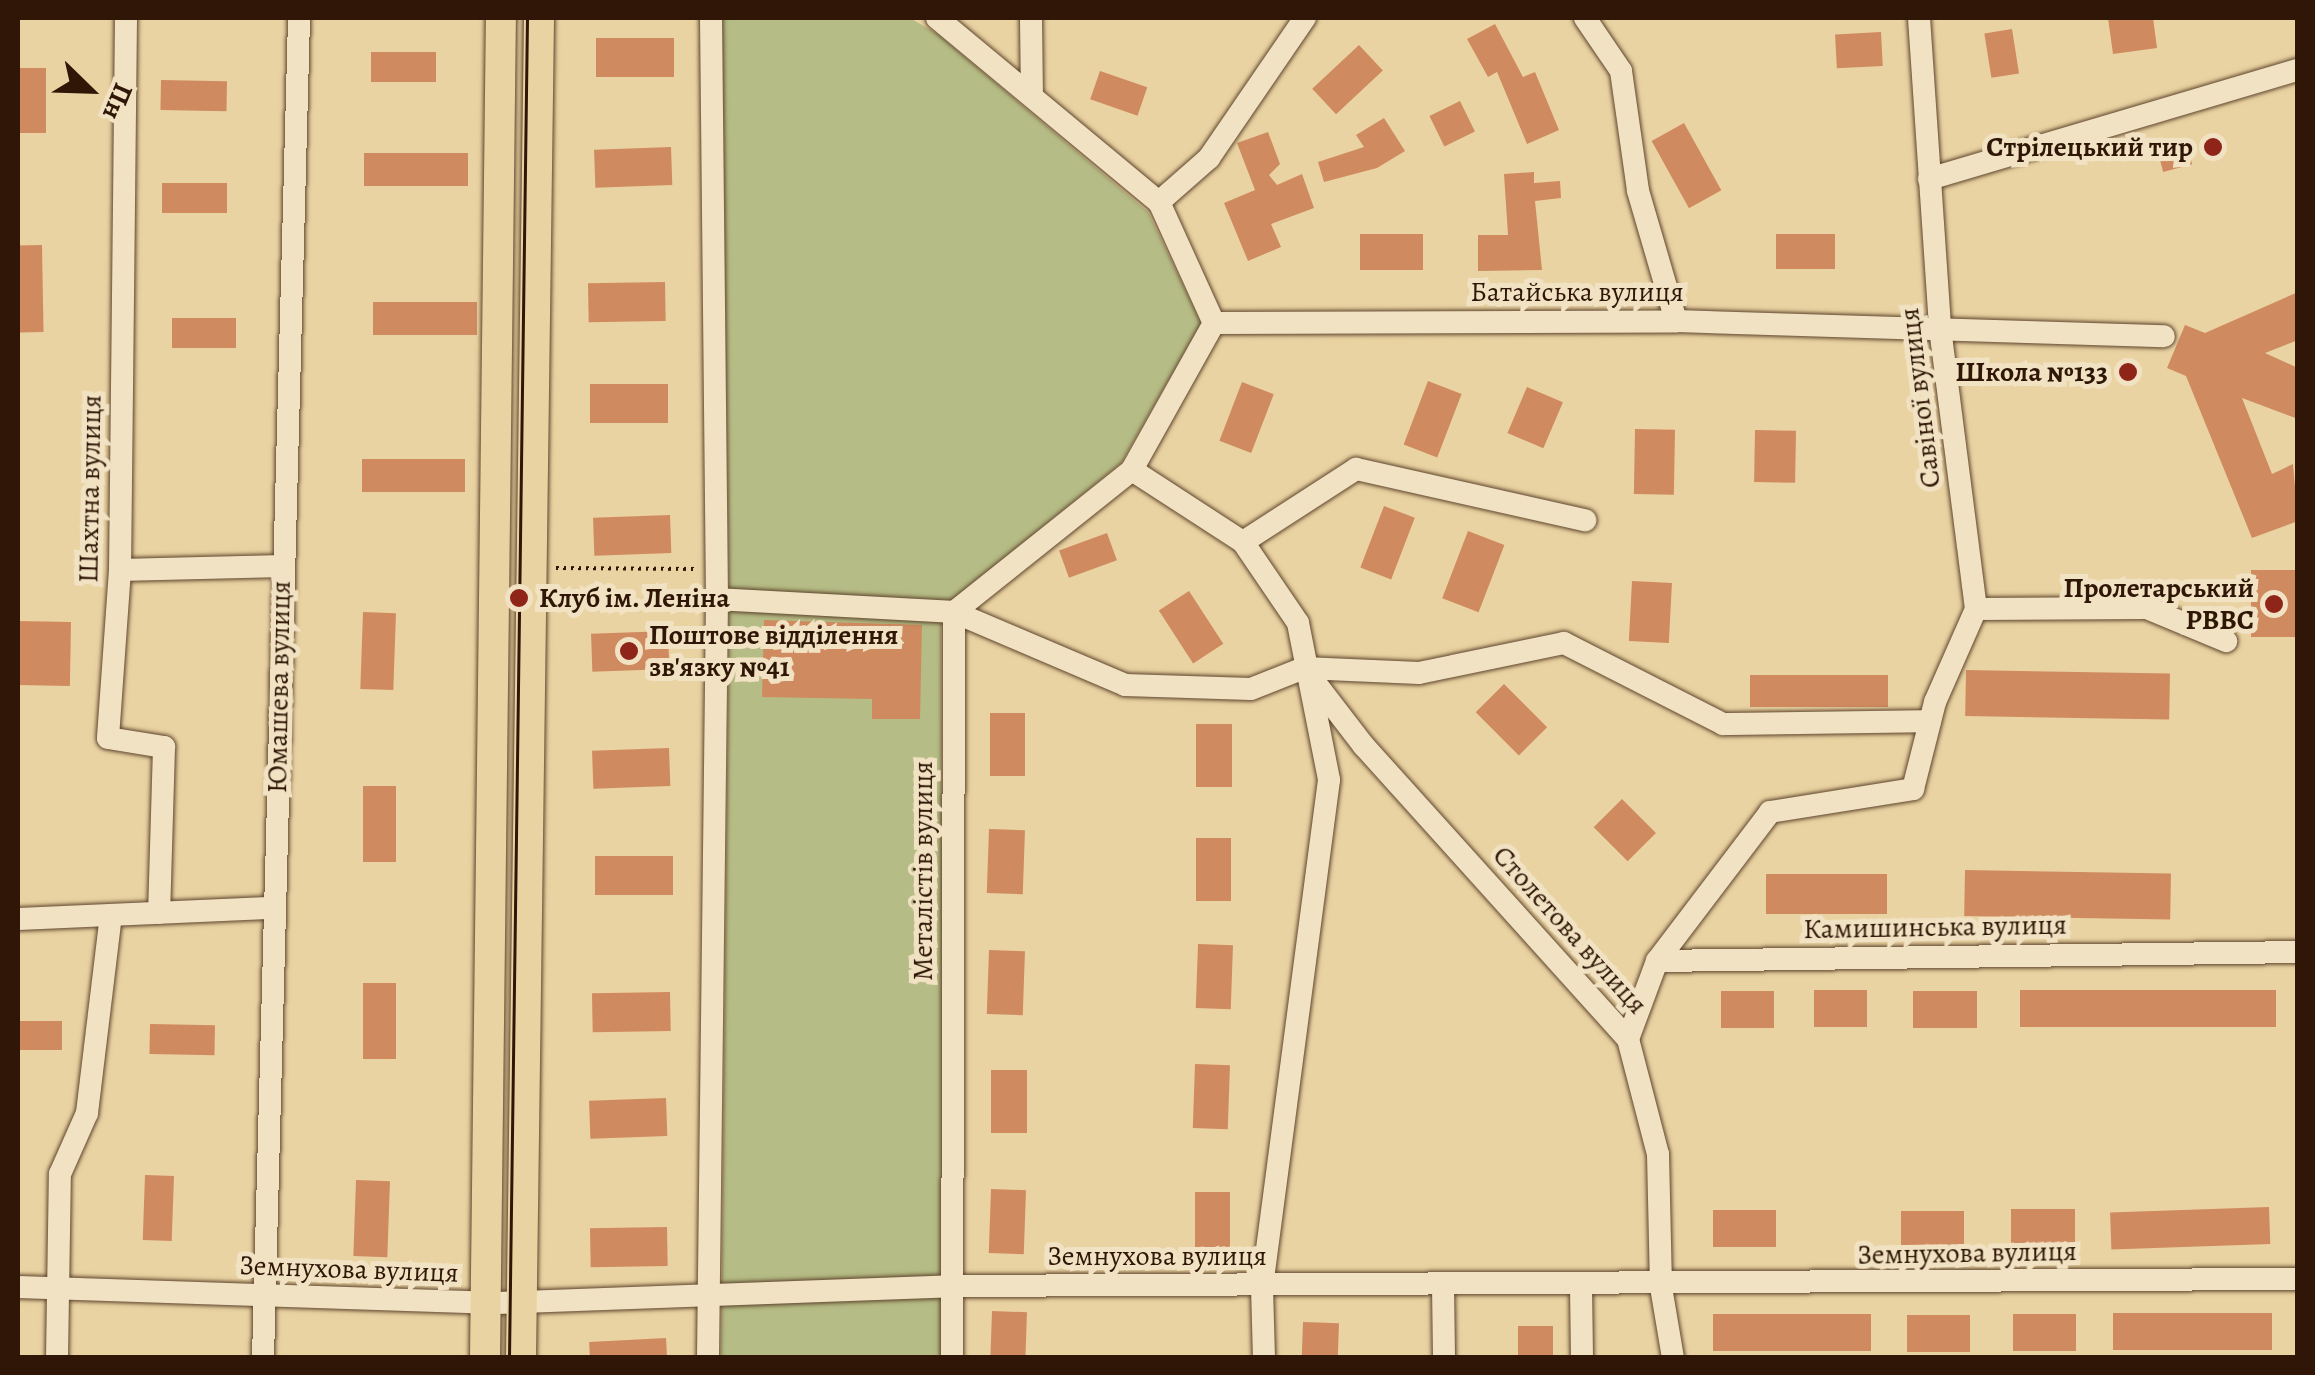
<!DOCTYPE html>
<html>
<head>
<meta charset="utf-8">
<style>
  body { margin:0 }
  #map { position:relative; width:2315px; height:1375px; overflow:hidden; background:#ead3a2; font-family:Alegreya,serif }
  div>[style] { position:absolute }
  .green>* { inset:0; background:#b6bc85 }
  .building>* { inset:0; background:#d08a5f; transform-origin:0 0 }
  .path>* { height:4px; margin-top:-2px; transform-origin:0; background:repeating-linear-gradient(90deg,#2f1606 0 2.5px,transparent 0 7.5px) }
  .roads { filter:drop-shadow(0 0 2px #5e452d) drop-shadow(0 0 2px #5e452d) }
  .minor>* { height:22px; margin:-11px; padding:0 11px; transform-origin:11px; border-radius:11px; background:#f1e2c3 }
  .major>* { height:30px; margin:-15px; padding:0 15px; transform-origin:15px; border-radius:15px; background:#ead3a2 }
  .tram>* { height:2.5px; margin:-1.25px; padding:0 1.25px; transform-origin:1.25px; border-radius:1.25px; background:#2f1606 }
  .dots>* { width:28px; height:28px; translate:-50% -50%; box-sizing:border-box; border:5px solid #f1e2c3; border-radius:50% }
  span { translate:-50% -50%; white-space:nowrap; text-align:center; line-height:1.15; -webkit-text-stroke:10px #f1e2c3; paint-order:stroke }
  .poi-label { font-size:28px; color:#2f1606; font-weight:700 }
  .right { translate:-100% -50%; text-align:right }
  .left { translate:0 -50%; text-align:left }
  .street-label { font-size:28px; color:#2f1606 }
  .frame { position:absolute; inset:0; border:20px solid #2f1606; pointer-events:none }
  .north { position:absolute; left:40px; top:40px; width:100px; height:100px; -webkit-text-stroke:8px #f1e2c3; paint-order:stroke; rotate:113deg; font-size:28px; font-weight:700; line-height:40px; text-align:center; color:#2f1606 }
  .north::after { content:''; display:block; margin:auto; width:35px; height:45px; background:#2f1606; clip-path:polygon(50% 0,100% 100%,50% 72%,0 100%) }
</style>
</head>
<body>
<div id="map">
  <div class="green">
    <div style="clip-path:polygon(722px 18px,910px 18px,939px 35px,1148px 212px,1201px 323px,1121px 463px,941px 609px,944px 1357px,721px 1358px,729px 600px)"></div>
  </div>
  <div class="building">
    <div style="clip-path:polygon(2108px 18px,2153px 18px,2157px 48px,2113px 54px)"></div>
    <div style="clip-path:polygon(1495px 24px,1523px 77px,1535px 72px,1559px 130px,1527px 144px,1497px 72px,1488px 77px,1467px 39px)"></div>
    <div style="left:2012px;top:29px;width:45px;height:28px;rotate:81deg"></div>
    <div style="left:1881px;top:32px;width:34px;height:46px;rotate:87deg"></div>
    <div style="left:674px;top:38px;width:39px;height:78px;rotate:90deg"></div>
    <div style="left:1359px;top:45px;width:35px;height:64px;rotate:47deg"></div>
    <div style="left:371px;top:52px;width:65px;height:30px"></div>
    <div style="left:18px;top:68px;width:28px;height:65px"></div>
    <div style="left:1100px;top:71px;width:50px;height:30px;rotate:19deg"></div>
    <div style="left:161px;top:80px;width:66px;height:30px;rotate:1deg"></div>
    <div style="left:1460px;top:101px;width:34px;height:34px;rotate:64deg"></div>
    <div style="clip-path:polygon(1384px 118px,1405px 151px,1377px 168px,1324px 182px,1318px 162px,1364px 147px,1356px 135px)"></div>
    <div style="left:1684px;top:123px;width:77px;height:37px;rotate:61deg"></div>
    <div style="clip-path:polygon(1268px 132px,1280px 164px,1269px 175px,1277px 185px,1302px 174px,1314px 208px,1271px 224px,1281px 247px,1248px 261px,1224px 203px,1255px 190px,1237px 143px)"></div>
    <div style="left:2187px;top:145px;width:20px;height:30px;rotate:75deg"></div>
    <div style="left:671px;top:147px;width:38px;height:77px;rotate:88deg"></div>
    <div style="left:364px;top:153px;width:104px;height:33px"></div>
    <div style="clip-path:polygon(1534px 172px,1534px 183px,1560px 181px,1561px 198px,1535px 201px,1542px 270px,1478px 271px,1478px 235px,1508px 235px,1504px 174px)"></div>
    <div style="left:162px;top:183px;width:65px;height:30px"></div>
    <div style="left:1360px;top:234px;width:63px;height:36px"></div>
    <div style="left:1776px;top:234px;width:59px;height:35px"></div>
    <div style="left:42px;top:245px;width:87px;height:24px;rotate:89deg"></div>
    <div style="left:665px;top:282px;width:39px;height:77px;rotate:89deg"></div>
    <div style="clip-path:polygon(2298px 292px,2298px 340px,2265px 353px,2298px 368px,2298px 419px,2242px 398px,2272px 474px,2293px 464px,2298px 521px,2252px 538px,2186px 376px,2167px 368px,2185px 325px,2205px 333px)"></div>
    <div style="left:477px;top:302px;width:33px;height:104px;rotate:90deg"></div>
    <div style="left:172px;top:318px;width:64px;height:30px"></div>
    <div style="left:1428px;top:381px;width:36px;height:68px;rotate:21deg"></div>
    <div style="left:1242px;top:382px;width:34px;height:63px;rotate:21deg"></div>
    <div style="left:668px;top:384px;width:39px;height:78px;rotate:90deg"></div>
    <div style="left:1527px;top:387px;width:39px;height:50px;rotate:23deg"></div>
    <div style="left:1635px;top:429px;width:40px;height:65px;rotate:1deg"></div>
    <div style="left:1755px;top:430px;width:41px;height:52px;rotate:1deg"></div>
    <div style="left:362px;top:459px;width:103px;height:33px"></div>
    <div style="left:1384px;top:506px;width:33px;height:66px;rotate:21deg"></div>
    <div style="left:670px;top:515px;width:38px;height:77px;rotate:88deg"></div>
    <div style="left:1468px;top:531px;width:39px;height:72px;rotate:21deg"></div>
    <div style="left:1107px;top:533px;width:29px;height:51px;rotate:70deg"></div>
    <div style="left:2251px;top:570px;width:47px;height:67px"></div>
    <div style="left:1632px;top:581px;width:40px;height:60px;rotate:3deg"></div>
    <div style="left:1189px;top:591px;width:63px;height:36px;rotate:57deg"></div>
    <div style="left:363px;top:612px;width:33px;height:77px;rotate:2deg"></div>
    <div style="clip-path:polygon(764px 620px,922px 625px,920px 719px,872px 719px,872px 699px,762px 697px)"></div>
    <div style="left:18px;top:621px;width:53px;height:64px;rotate:1deg"></div>
    <div style="left:668px;top:631px;width:38px;height:77px;rotate:88deg"></div>
    <div style="left:1966px;top:670px;width:204px;height:46px;rotate:1deg"></div>
    <div style="left:1888px;top:675px;width:32px;height:138px;rotate:90deg"></div>
    <div style="left:1504px;top:684px;width:61px;height:40px;rotate:45deg"></div>
    <div style="left:990px;top:713px;width:35px;height:63px"></div>
    <div style="left:1196px;top:724px;width:36px;height:63px"></div>
    <div style="left:669px;top:748px;width:38px;height:77px;rotate:88deg"></div>
    <div style="left:363px;top:786px;width:33px;height:76px"></div>
    <div style="left:1622px;top:799px;width:48px;height:40px;rotate:45deg"></div>
    <div style="left:989px;top:829px;width:36px;height:64px;rotate:2deg"></div>
    <div style="left:1196px;top:838px;width:35px;height:63px"></div>
    <div style="left:673px;top:856px;width:39px;height:78px;rotate:90deg"></div>
    <div style="left:1965px;top:870px;width:206px;height:46px;rotate:1deg"></div>
    <div style="left:1887px;top:874px;width:40px;height:121px;rotate:90deg"></div>
    <div style="left:1198px;top:944px;width:35px;height:64px;rotate:2deg"></div>
    <div style="left:989px;top:950px;width:36px;height:64px;rotate:2deg"></div>
    <div style="left:363px;top:983px;width:33px;height:76px"></div>
    <div style="left:1867px;top:990px;width:37px;height:53px;rotate:90deg"></div>
    <div style="left:2276px;top:990px;width:37px;height:256px;rotate:90deg"></div>
    <div style="left:1721px;top:991px;width:53px;height:37px"></div>
    <div style="left:1913px;top:991px;width:64px;height:37px"></div>
    <div style="left:670px;top:992px;width:39px;height:78px;rotate:89deg"></div>
    <div style="left:18px;top:1021px;width:44px;height:29px"></div>
    <div style="left:150px;top:1024px;width:65px;height:30px;rotate:1deg"></div>
    <div style="left:1195px;top:1064px;width:35px;height:64px;rotate:2deg"></div>
    <div style="left:991px;top:1070px;width:36px;height:63px"></div>
    <div style="left:666px;top:1098px;width:38px;height:77px;rotate:88deg"></div>
    <div style="left:145px;top:1175px;width:29px;height:65px;rotate:2deg"></div>
    <div style="left:356px;top:1180px;width:34px;height:76px;rotate:2deg"></div>
    <div style="left:991px;top:1189px;width:35px;height:64px;rotate:2deg"></div>
    <div style="left:1195px;top:1192px;width:35px;height:64px"></div>
    <div style="left:2269px;top:1207px;width:37px;height:159px;rotate:88deg"></div>
    <div style="left:2011px;top:1209px;width:64px;height:37px"></div>
    <div style="left:1776px;top:1210px;width:37px;height:63px;rotate:90deg"></div>
    <div style="left:1901px;top:1211px;width:63px;height:37px"></div>
    <div style="left:667px;top:1227px;width:39px;height:77px;rotate:89deg"></div>
    <div style="left:992px;top:1311px;width:35px;height:47px;rotate:2deg"></div>
    <div style="left:2272px;top:1313px;width:37px;height:159px;rotate:90deg"></div>
    <div style="left:1713px;top:1314px;width:158px;height:37px"></div>
    <div style="left:2076px;top:1314px;width:37px;height:63px;rotate:90deg"></div>
    <div style="left:1907px;top:1315px;width:63px;height:37px"></div>
    <div style="left:1303px;top:1322px;width:36px;height:36px;rotate:2deg"></div>
    <div style="left:1518px;top:1326px;width:35px;height:32px"></div>
    <div style="left:666px;top:1338px;width:20px;height:77px;rotate:87deg"></div>
  </div>
  <div class="path">
    <div style="left:556px;top:568px;width:141px;rotate:0.4deg"></div>
  </div>
  <div class="roads">
    <div class="minor">
      <div style="left:126px;top:18px;width:552px;rotate:90.62deg"></div>
      <div style="left:120px;top:570px;width:168px;rotate:94.1deg"></div>
      <div style="left:108px;top:738px;width:57px;rotate:9.1deg"></div>
      <div style="left:164px;top:747px;width:166px;rotate:91.7deg"></div>
      <div style="left:937px;top:18px;width:288px;rotate:39.7deg"></div>
      <div style="left:1159px;top:202px;width:133px;rotate:65.6deg"></div>
      <div style="left:1214px;top:323px;width:168px;rotate:119.2deg"></div>
      <div style="left:1132px;top:470px;width:228px;rotate:141.4deg"></div>
      <div style="left:954px;top:612px;width:746px;rotate:90.15deg"></div>
      <div style="left:1031px;top:18px;width:78px;rotate:89.3deg"></div>
      <div style="left:1585px;top:18px;width:64px;rotate:55.8deg"></div>
      <div style="left:1621px;top:71px;width:121px;rotate:81.9deg"></div>
      <div style="left:1638px;top:191px;width:135px;rotate:73.7deg"></div>
      <div style="left:1919px;top:18px;width:311px;rotate:86.1deg"></div>
      <div style="left:1940px;top:328px;width:283px;rotate:82.7deg"></div>
      <div style="left:1929px;top:179px;width:385px;rotate:-16.5deg"></div>
      <div style="left:1159px;top:202px;width:67px;rotate:-41.3deg"></div>
      <div style="left:1209px;top:158px;width:170px;rotate:-55.6deg"></div>
      <div style="left:1214px;top:323px;width:462px;rotate:-0.2deg"></div>
      <div style="left:1676px;top:321px;width:488px;rotate:1.8deg"></div>
      <div style="left:1132px;top:470px;width:132px;rotate:33deg"></div>
      <div style="left:1243px;top:542px;width:98px;rotate:55.8deg"></div>
      <div style="left:1298px;top:623px;width:160px;rotate:78.8deg"></div>
      <div style="left:1329px;top:780px;width:511px;rotate:97.53deg"></div>
      <div style="left:1262px;top:1287px;width:71px;rotate:88.4deg"></div>
      <div style="left:1243px;top:542px;width:135px;rotate:-32.9deg"></div>
      <div style="left:1356px;top:469px;width:235px;rotate:12.6deg"></div>
      <div style="left:120px;top:570px;width:163px;rotate:-1.4deg"></div>
      <div style="left:717px;top:599px;width:237px;rotate:3.1deg"></div>
      <div style="left:954px;top:612px;width:186px;rotate:23.1deg"></div>
      <div style="left:1125px;top:685px;width:126px;rotate:1.8deg"></div>
      <div style="left:1251px;top:689px;width:57px;rotate:-21.6deg"></div>
      <div style="left:1304px;top:668px;width:115px;rotate:2.5deg"></div>
      <div style="left:1419px;top:673px;width:148px;rotate:-11.7deg"></div>
      <div style="left:1564px;top:643px;width:178px;rotate:27deg"></div>
      <div style="left:1723px;top:724px;width:207px;rotate:-0.8deg"></div>
      <div style="left:1976px;top:609px;width:171px;rotate:-0.3deg"></div>
      <div style="left:2147px;top:608px;width:86px;rotate:22.7deg"></div>
      <div style="left:1310px;top:676px;width:88px;rotate:52.4deg"></div>
      <div style="left:1364px;top:746px;width:394px;rotate:48deg"></div>
      <div style="left:1628px;top:1039px;width:119px;rotate:75.4deg"></div>
      <div style="left:1658px;top:1154px;width:133px;rotate:88.7deg"></div>
      <div style="left:1661px;top:1287px;width:72px;rotate:80.4deg"></div>
      <div style="left:18px;top:919px;width:256px;rotate:-2.5deg"></div>
      <div style="left:1657px;top:961px;width:187px;rotate:-52.8deg"></div>
      <div style="left:1770px;top:812px;width:145px;rotate:-9.1deg"></div>
      <div style="left:1913px;top:789px;width:90px;rotate:-75.8deg"></div>
      <div style="left:1935px;top:702px;width:102px;rotate:-66.2deg"></div>
      <div style="left:1628px;top:1039px;width:83px;rotate:-69.6deg"></div>
      <div style="left:1657px;top:961px;width:641px;rotate:-0.8deg"></div>
      <div style="left:1443px;top:1285px;width:73px;rotate:89.2deg"></div>
      <div style="left:1581px;top:1286px;width:72px;rotate:89.2deg"></div>
      <div style="left:18px;top:1287px;width:479px;rotate:1.9deg"></div>
      <div style="left:497px;top:1303px;width:455px;rotate:-2.1deg"></div>
      <div style="left:952px;top:1286px;width:1346px;rotate:-0.3deg"></div>
      <div style="left:57px;top:1358px;width:184px;rotate:-89.1deg"></div>
      <div style="left:60px;top:1174px;width:67px;rotate:-66.1deg"></div>
      <div style="left:87px;top:1113px;width:199px;rotate:-83.1deg"></div>
      <div style="left:263px;top:1358px;width:1340px;rotate:-88.46deg"></div>
      <div style="left:708px;top:1358px;width:759px;rotate:-89.32deg"></div>
      <div style="left:717px;top:599px;width:581px;rotate:-90.59deg"></div>
    </div>
    <div class="major">
      <div style="left:485px;top:1358px;width:1340px;rotate:-89.32deg"></div>
      <div style="left:521px;top:1358px;width:1340px;rotate:-89.23deg"></div>
    </div>
  </div>
  <div class="tram">
    <div style="left:509px;top:1358px;width:1340px;rotate:-89.23deg"></div>
  </div>
  <div class="dots">
    <div style="left:2213px;top:147px;background:#8f2418"></div>
    <div style="left:2128px;top:372px;background:#8f2418"></div>
    <div style="left:519px;top:598px;background:#8f2418"></div>
    <div style="left:2274px;top:604px;background:#8f2418"></div>
    <div style="left:629px;top:651px;background:#8f2418"></div>
  </div>
  <div class="poi-label">
    <span class="right" style="left:2193px;top:147px">Стрілецький тир</span>
    <span class="right" style="left:2108px;top:372px">Школа №133</span>
    <span class="right" style="left:2254px;top:604px">Пролетарський<br>РВВС</span>
    <span class="left" style="left:539px;top:598px">Клуб ім. Леніна</span>
    <span class="left" style="left:649px;top:651px">Поштове відділення<br>зв'язку №41</span>
  </div>
  <div class="street-label">
    <span style="left:1577px;top:292px">Батайська вулиця</span>
    <span style="left:1920px;top:398px;rotate:-97deg">Савіної вулиця</span>
    <span style="left:90px;top:489px;rotate:-89deg">Шахтна вулиця</span>
    <span style="left:279px;top:687px;rotate:-89deg">Юмашева вулиця</span>
    <span style="left:923px;top:871px;rotate:-90deg">Металістів вулиця</span>
    <span style="left:1935px;top:927px;rotate:-1deg">Камишинська вулиця</span>
    <span style="left:1570px;top:930px;rotate:48deg">Столетова вулиця</span>
    <span style="left:1967px;top:1253px;rotate:-1deg">Земнухова вулиця</span>
    <span style="left:1157px;top:1256px">Земнухова вулиця</span>
    <span style="left:349px;top:1269px;rotate:2deg">Земнухова вулиця</span>
  </div>
  <div class="frame"></div>
  <div class="north">Пн</div>
</div>
</body>
</html>
